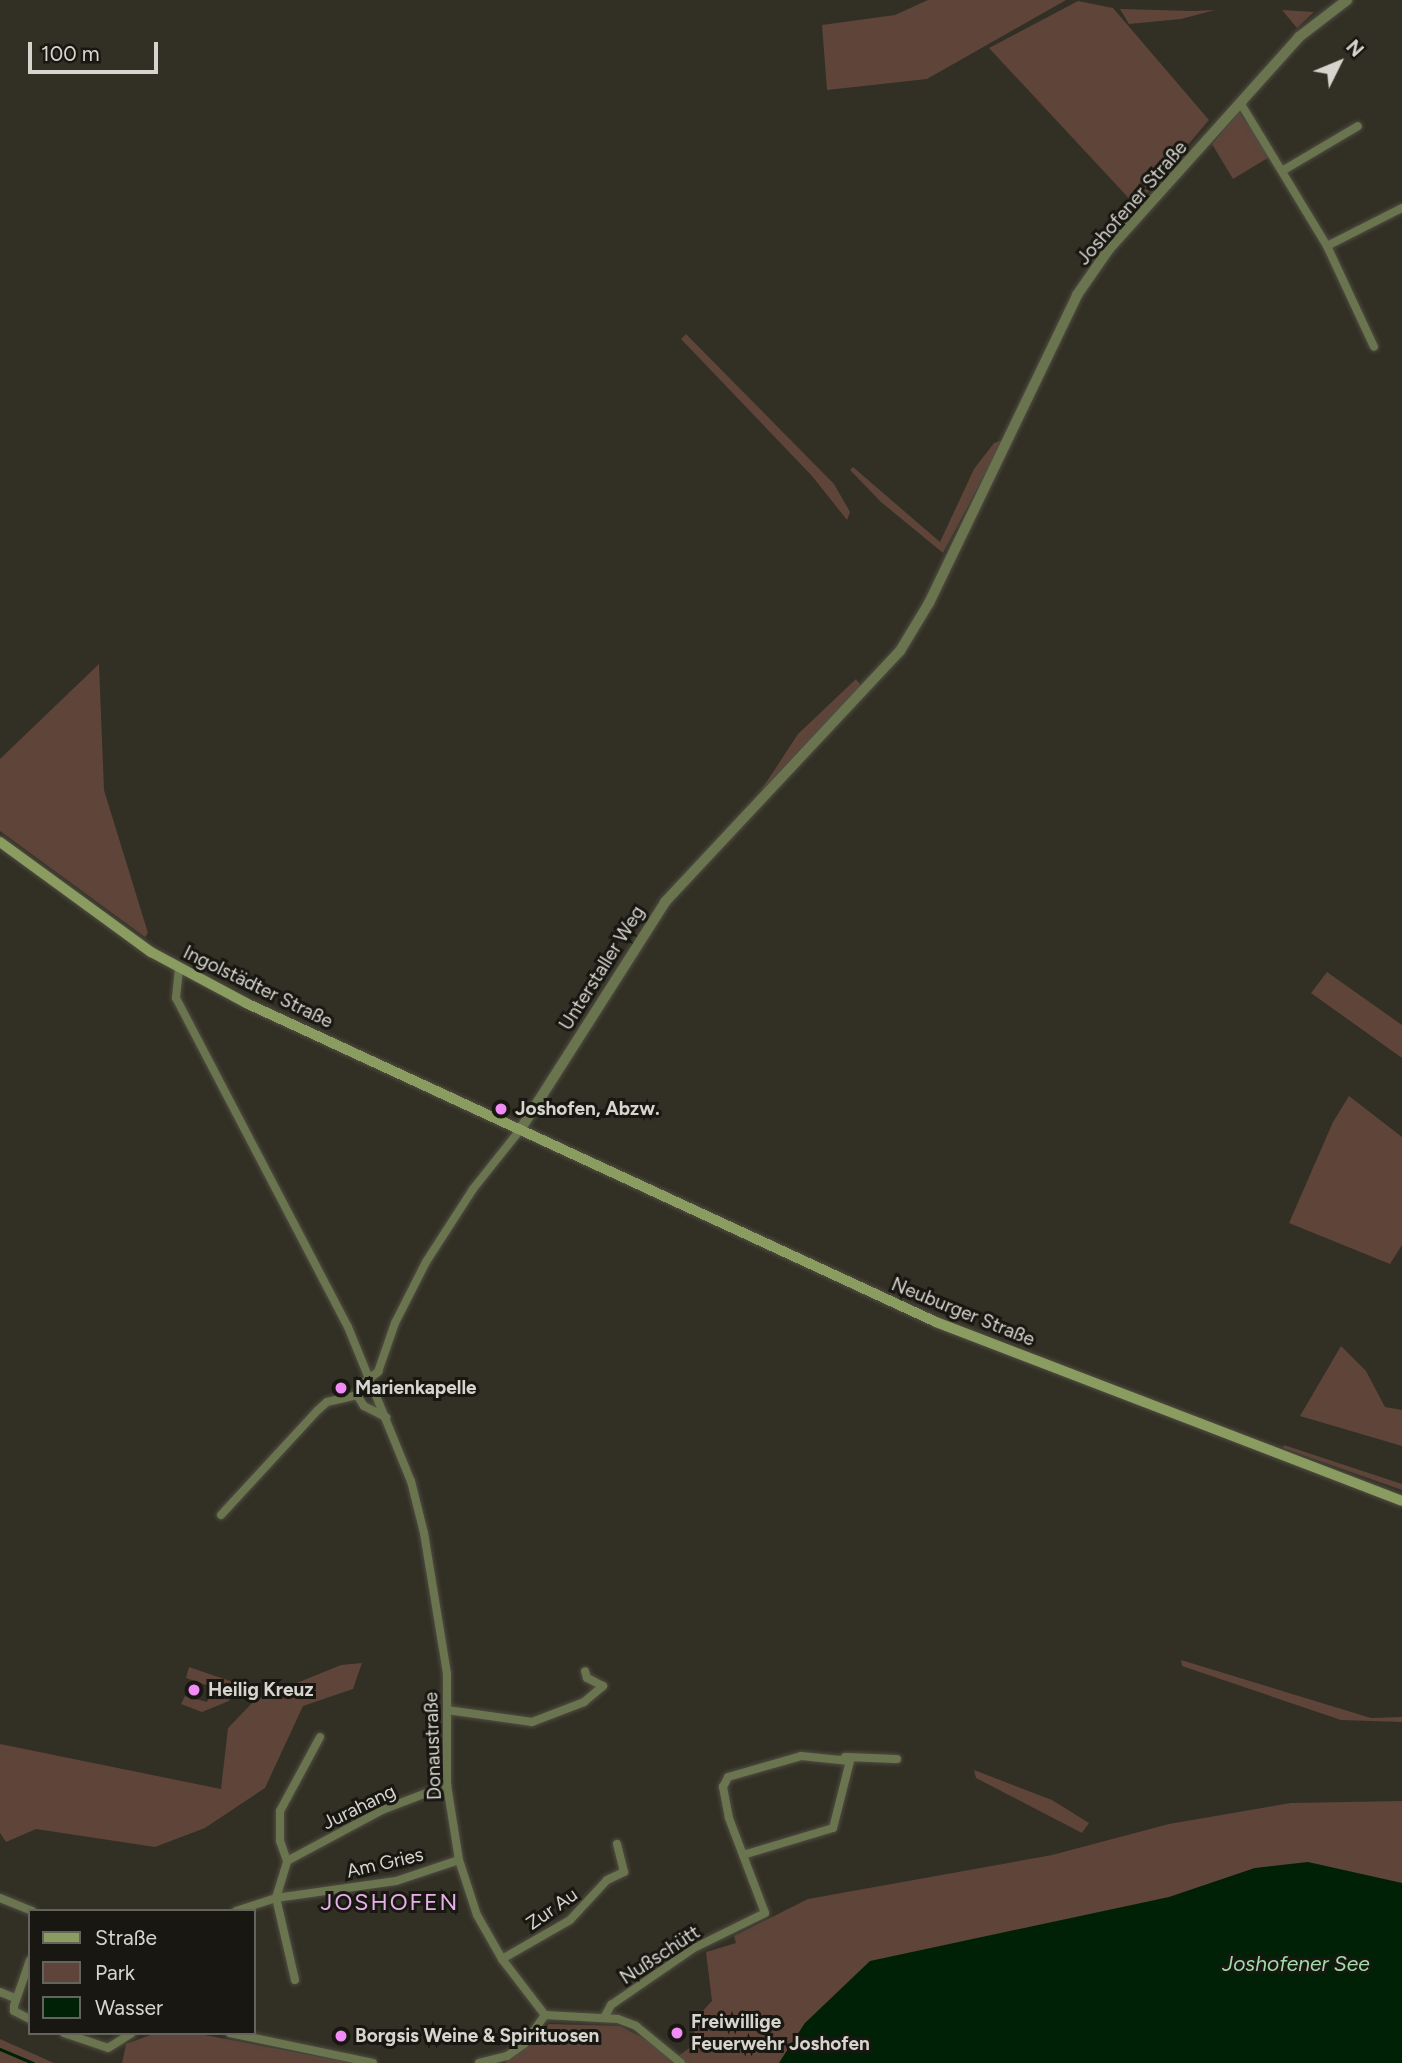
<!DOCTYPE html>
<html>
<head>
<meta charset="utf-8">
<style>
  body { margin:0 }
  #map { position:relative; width:1402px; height:2063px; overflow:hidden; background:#322f24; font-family:Figtree,sans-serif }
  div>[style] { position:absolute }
  .green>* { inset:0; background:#5f4439 }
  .water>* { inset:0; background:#002105 }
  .stream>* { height:2.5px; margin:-1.25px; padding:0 1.25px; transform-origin:1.25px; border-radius:1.25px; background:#002105 }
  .roads { filter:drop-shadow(0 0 2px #504d42) drop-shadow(0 0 2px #504d42) }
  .minor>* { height:8px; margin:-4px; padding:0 4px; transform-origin:4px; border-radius:4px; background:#6a754f }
  .tertiary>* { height:10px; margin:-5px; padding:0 5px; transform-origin:5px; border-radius:5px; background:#6a754f }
  .secondary>* { height:10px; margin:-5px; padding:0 5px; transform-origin:5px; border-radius:5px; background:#8a9c5f }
  .dots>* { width:19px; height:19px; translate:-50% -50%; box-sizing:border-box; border:4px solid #191712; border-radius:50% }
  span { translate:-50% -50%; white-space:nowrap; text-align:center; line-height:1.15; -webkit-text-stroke:6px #191712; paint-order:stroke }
  .street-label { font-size:19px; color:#d6d4cd }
  .poi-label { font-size:19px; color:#d6d4cd; font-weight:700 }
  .left { translate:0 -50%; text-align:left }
  .water-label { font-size:21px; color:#a0dda7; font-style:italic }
  .quarter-label { font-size:23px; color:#e8b0e9; letter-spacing:2px }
  .legend { position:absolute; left:28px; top:1909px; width:228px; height:126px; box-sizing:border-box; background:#191712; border:2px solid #65635d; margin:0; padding:9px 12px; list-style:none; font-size:21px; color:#d6d4cd }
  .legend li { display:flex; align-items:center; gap:14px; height:35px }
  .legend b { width:35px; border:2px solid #65635d }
  .north { position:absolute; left:1304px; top:28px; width:70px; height:70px; -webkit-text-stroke:5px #191712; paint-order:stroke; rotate:47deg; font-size:19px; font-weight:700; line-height:28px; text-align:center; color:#d6d4cd }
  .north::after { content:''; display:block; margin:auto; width:24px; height:32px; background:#d6d4cd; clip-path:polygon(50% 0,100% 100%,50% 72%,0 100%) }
  .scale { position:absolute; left:28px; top:42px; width:130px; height:32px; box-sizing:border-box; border:4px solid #d6d4cd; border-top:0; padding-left:9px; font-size:21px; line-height:24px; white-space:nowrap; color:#d6d4cd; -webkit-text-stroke:5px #191712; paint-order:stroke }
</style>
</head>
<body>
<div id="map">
  <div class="green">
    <div style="clip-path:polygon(928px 0,1066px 0,927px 79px,827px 90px,822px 25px,895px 15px)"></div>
    <div style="clip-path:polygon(1078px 1px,1113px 8px,1209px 120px,1136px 206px,989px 48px)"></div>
    <div style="clip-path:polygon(1120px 9px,1193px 11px,1215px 10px,1181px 19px,1129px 24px)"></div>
    <div style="clip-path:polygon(1282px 10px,1314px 12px,1297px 28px)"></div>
    <div style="clip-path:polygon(1239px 112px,1271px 156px,1233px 179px,1212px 144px)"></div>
    <div style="clip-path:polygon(686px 334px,834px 484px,850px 512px,847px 520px,812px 476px,681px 339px)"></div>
    <div style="clip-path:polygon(1003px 440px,943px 553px,881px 502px,850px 470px,853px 467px,940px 542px,974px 469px,994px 443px)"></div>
    <div style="clip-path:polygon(99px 664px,104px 790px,148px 933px,145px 937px,0 831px,0 759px)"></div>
    <div style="clip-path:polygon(856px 679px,861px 686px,760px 792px,798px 734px)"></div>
    <div style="clip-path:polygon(1327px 972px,1402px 1025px,1402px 1058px,1311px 993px)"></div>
    <div style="clip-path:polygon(1349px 1096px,1402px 1137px,1402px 1245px,1390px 1264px,1289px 1223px,1333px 1122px)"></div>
    <div style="clip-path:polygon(1341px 1346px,1366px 1371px,1385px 1407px,1402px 1410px,1402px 1446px,1300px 1416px)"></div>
    <div style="clip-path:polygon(1284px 1445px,1402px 1484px,1402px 1490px,1283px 1448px)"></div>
    <div style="clip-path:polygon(1181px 1660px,1371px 1718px,1402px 1717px,1402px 1722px,1341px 1720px,1182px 1666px)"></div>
    <div style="clip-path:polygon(362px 1663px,353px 1689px,303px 1706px,265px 1788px,205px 1828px,155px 1847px,36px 1829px,6px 1842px,0 1833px,0 1744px,221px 1789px,228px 1728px,255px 1700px,341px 1665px)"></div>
    <div style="clip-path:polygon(189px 1667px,233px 1682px,229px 1701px,202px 1712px,181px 1704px,185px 1696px,207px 1702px,212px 1687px,186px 1678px)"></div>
    <div style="clip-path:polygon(974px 1770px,1052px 1800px,1089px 1823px,1082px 1833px,976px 1778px)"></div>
    <div style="clip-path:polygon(1402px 1801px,1402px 1883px,1255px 1868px,805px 2023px,779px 2063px,685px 2063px,677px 2057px,695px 2044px,694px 2020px,712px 2001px,706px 1952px,736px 1943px,734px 1936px,808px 1899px,1052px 1855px,1169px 1824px,1291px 1803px)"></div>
    <div style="clip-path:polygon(549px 2024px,620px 2026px,655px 2044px,677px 2063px,505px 2063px)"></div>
    <div style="clip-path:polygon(156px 2033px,194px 2033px,352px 2063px,122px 2063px,126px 2044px)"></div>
    <div style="clip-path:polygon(0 2039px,54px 2063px,0 2063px)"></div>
  </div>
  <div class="water">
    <div style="clip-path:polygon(1308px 1862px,1402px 1883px,1402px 2063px,779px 2063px,805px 2023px,870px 1961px,1169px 1897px,1255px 1868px)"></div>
  </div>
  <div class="stream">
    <div style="left:0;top:2049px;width:36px;rotate:23deg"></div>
  </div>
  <div class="roads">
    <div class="minor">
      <div style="left:1241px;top:104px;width:166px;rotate:58.8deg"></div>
      <div style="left:1327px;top:246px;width:111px;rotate:65deg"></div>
      <div style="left:1282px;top:171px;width:88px;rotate:-30.6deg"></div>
      <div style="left:1327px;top:246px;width:84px;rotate:-26.9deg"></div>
      <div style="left:179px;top:969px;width:29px;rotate:96deg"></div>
      <div style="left:176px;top:998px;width:371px;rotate:62.4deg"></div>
      <div style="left:348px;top:1327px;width:166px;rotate:67.8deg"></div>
      <div style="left:411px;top:1481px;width:54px;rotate:76deg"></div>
      <div style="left:424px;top:1533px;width:143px;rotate:80.7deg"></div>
      <div style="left:447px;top:1674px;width:111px;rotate:90deg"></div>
      <div style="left:447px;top:1785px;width:76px;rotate:80.9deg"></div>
      <div style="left:459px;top:1860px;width:58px;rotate:71.9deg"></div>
      <div style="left:477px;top:1915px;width:51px;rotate:60.4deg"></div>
      <div style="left:502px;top:1959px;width:71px;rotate:52.5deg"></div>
      <div style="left:545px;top:2015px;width:73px;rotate:3.1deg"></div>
      <div style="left:618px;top:2019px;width:19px;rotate:21deg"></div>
      <div style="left:636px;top:2026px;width:58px;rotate:39.4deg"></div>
      <div style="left:357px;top:1395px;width:13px;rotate:58deg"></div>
      <div style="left:364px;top:1406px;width:25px;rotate:27deg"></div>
      <div style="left:221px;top:1515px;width:142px;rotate:-47.3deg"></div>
      <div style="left:317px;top:1411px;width:13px;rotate:-42deg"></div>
      <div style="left:327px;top:1402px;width:31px;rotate:-13deg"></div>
      <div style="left:357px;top:1395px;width:13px;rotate:-63deg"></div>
      <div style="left:363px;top:1383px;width:19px;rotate:-36deg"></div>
      <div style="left:378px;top:1372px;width:52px;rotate:-70.9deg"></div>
      <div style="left:395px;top:1323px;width:68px;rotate:-63.1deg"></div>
      <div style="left:426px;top:1262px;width:87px;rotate:-57.2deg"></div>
      <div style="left:473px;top:1189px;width:75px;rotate:-51.5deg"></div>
      <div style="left:447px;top:1710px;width:86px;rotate:8deg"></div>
      <div style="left:532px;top:1722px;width:56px;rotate:-21deg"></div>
      <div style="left:584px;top:1702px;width:25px;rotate:-40deg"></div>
      <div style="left:603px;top:1686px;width:18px;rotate:-153deg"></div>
      <div style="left:587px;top:1678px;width:7px;rotate:-106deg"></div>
      <div style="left:845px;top:1757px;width:52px;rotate:2.2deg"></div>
      <div style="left:287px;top:1861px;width:21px;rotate:-109deg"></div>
      <div style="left:280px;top:1841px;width:30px;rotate:-90deg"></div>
      <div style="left:280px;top:1811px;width:84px;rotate:-61.6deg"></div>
      <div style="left:0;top:1898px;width:35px;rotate:22deg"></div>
      <div style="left:236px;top:1911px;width:42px;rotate:-18deg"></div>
      <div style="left:276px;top:1898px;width:121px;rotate:-8.1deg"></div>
      <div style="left:396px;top:1881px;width:66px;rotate:-18.4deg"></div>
      <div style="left:502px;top:1959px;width:78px;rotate:-29.8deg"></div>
      <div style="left:570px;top:1920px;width:54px;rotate:-47.2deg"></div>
      <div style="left:607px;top:1880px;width:19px;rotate:-25deg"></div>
      <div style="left:624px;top:1872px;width:29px;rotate:-104deg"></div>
      <div style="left:30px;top:1960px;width:49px;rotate:109.2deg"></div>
      <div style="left:14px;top:2006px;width:5px;rotate:90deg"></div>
      <div style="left:14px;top:2011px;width:18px;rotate:27deg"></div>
      <div style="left:295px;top:1980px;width:84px;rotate:-103deg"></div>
      <div style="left:276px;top:1898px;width:39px;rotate:-73deg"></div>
      <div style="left:287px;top:1861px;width:108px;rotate:-28.2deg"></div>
      <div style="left:382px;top:1810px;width:70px;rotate:-21deg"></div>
      <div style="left:0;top:1992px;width:16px;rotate:22deg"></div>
      <div style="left:604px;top:2018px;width:15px;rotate:-62deg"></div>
      <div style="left:611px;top:2005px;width:101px;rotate:-34.5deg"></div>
      <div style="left:694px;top:1948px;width:79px;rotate:-26.2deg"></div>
      <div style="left:765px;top:1913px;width:102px;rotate:-110.8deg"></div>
      <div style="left:729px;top:1818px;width:32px;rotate:-101deg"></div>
      <div style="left:723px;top:1787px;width:11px;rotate:-63deg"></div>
      <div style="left:728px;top:1777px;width:76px;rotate:-16deg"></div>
      <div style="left:801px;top:1756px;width:49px;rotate:5.8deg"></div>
      <div style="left:850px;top:1761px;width:69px;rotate:104.2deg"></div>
      <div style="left:833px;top:1828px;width:94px;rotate:163.3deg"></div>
      <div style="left:64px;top:2033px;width:46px;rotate:18.8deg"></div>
      <div style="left:108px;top:2048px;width:28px;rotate:-32deg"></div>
      <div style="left:230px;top:2033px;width:146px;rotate:11.8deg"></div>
      <div style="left:479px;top:2063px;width:29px;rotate:-14deg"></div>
      <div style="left:507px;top:2056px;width:21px;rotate:-35deg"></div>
      <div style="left:524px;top:2044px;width:36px;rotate:-54deg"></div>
    </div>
    <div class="tertiary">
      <div style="left:520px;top:1130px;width:270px;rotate:-57.5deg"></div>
      <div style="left:665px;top:902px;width:344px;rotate:-46.9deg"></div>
      <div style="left:900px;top:651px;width:56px;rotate:-58.9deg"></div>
      <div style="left:929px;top:603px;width:342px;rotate:-64.3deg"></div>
      <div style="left:1077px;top:295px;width:56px;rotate:-55.2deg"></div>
      <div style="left:1109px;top:249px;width:285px;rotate:-48.1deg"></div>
      <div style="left:1299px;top:37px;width:61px;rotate:-37.6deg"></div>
    </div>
    <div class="secondary">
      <div style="left:0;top:842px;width:187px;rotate:36.1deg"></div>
      <div style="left:151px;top:952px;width:108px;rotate:28.2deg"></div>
      <div style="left:246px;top:1003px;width:760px;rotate:24.81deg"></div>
      <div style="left:936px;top:1322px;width:499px;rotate:21deg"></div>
    </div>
  </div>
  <div class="dots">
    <div style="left:501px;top:1109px;background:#f18bf5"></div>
    <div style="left:341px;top:1388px;background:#f18bf5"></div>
    <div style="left:194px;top:1690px;background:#f18bf5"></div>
    <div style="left:677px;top:2033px;background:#f18bf5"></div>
    <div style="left:341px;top:2036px;background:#f18bf5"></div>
  </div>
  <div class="street-label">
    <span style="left:1132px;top:203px;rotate:-49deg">Joshofener Straße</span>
    <span style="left:602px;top:968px;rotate:-58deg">Unterstaller Weg</span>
    <span style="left:258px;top:987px;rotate:26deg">Ingolstädter Straße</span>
    <span style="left:963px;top:1312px;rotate:22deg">Neuburger Straße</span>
    <span style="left:433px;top:1746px;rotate:-92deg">Donaustraße</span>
    <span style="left:359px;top:1807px;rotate:-26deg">Jurahang</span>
    <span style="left:385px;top:1863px;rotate:-13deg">Am Gries</span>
    <span style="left:552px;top:1909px;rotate:-35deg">Zur Au</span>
    <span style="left:660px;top:1955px;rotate:-33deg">Nußschütt</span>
  </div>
  <div class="poi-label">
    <span class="left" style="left:515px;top:1109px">Joshofen, Abzw.</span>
    <span class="left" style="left:355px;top:1388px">Marienkapelle</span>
    <span class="left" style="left:208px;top:1690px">Heilig Kreuz</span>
    <span class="left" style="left:691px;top:2033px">Freiwillige<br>Feuerwehr Joshofen</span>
    <span class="left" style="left:355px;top:2036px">Borgsis Weine &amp; Spirituosen</span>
  </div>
  <div class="water-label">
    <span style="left:1296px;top:1964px">Joshofener See</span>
  </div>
  <div class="quarter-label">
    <span style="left:390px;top:1902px">JOSHOFEN</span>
  </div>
  <ul class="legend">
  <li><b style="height:9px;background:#8a9c5f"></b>Straße</li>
  <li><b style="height:19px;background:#5f4439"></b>Park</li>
  <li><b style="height:19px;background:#002105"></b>Wasser</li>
  </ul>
  <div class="north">N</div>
  <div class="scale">100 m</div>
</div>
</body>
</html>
